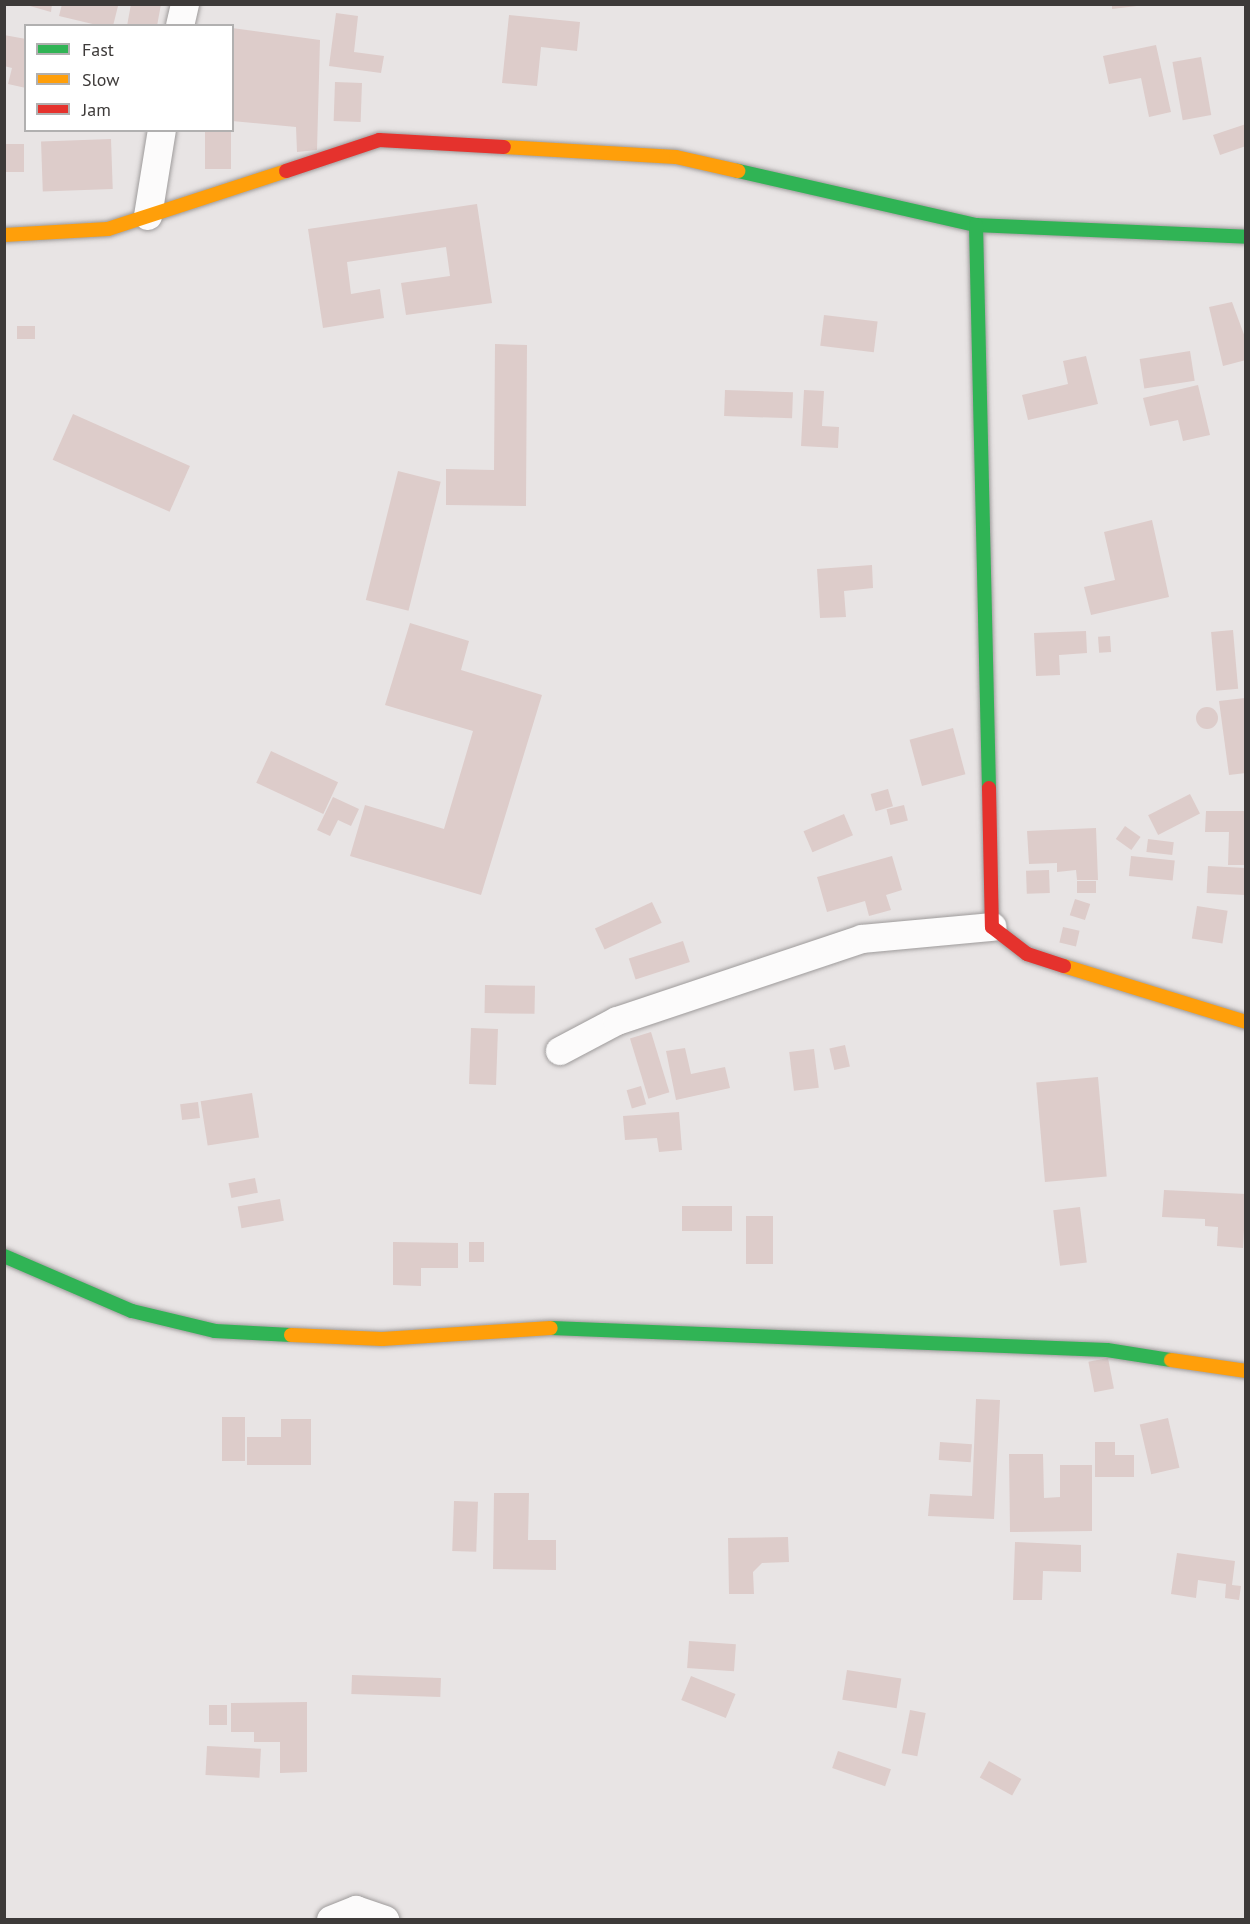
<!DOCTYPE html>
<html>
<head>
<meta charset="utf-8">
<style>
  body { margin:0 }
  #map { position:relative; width:1250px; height:1924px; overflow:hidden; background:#e8e4e4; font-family:"PT Sans",sans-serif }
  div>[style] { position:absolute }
  .building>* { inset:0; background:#ddccca; transform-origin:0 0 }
  .round { border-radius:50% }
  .roads { filter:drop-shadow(0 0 2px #9e9b9b) drop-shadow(0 0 2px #9e9b9b) }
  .street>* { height:28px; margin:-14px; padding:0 14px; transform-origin:14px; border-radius:14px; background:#fcfbfb }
  .fast>* { height:14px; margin:-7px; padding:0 7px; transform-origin:7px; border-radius:7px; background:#30b455 }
  .slow>* { height:14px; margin:-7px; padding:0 7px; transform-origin:7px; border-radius:7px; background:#ff9f0a }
  .jam>* { height:14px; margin:-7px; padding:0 7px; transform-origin:7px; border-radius:7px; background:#e5322d }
  span { translate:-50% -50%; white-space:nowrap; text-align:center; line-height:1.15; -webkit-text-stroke:5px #fff; paint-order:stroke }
  .frame { position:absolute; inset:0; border:6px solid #3d3a39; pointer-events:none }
  .legend { position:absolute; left:24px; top:24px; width:210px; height:108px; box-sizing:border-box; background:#fff; border:2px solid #b1b0b0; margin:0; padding:8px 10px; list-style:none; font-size:18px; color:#3d3a39 }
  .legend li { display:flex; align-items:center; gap:12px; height:30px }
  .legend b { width:30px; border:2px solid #b1b0b0 }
</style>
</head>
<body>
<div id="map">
  <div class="building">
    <div style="clip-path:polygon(23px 4px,52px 4px,51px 12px)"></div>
    <div style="clip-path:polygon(62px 4px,112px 4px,118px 6px,113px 26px,101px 26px,59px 16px)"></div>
    <div style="clip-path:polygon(131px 4px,161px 4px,157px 26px,127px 26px)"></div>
    <div style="clip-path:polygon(1112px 4px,1137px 4px,1137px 6px,1112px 9px)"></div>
    <div style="clip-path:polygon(336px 13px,358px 16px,354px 52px,384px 56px,381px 73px,329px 66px)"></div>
    <div style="clip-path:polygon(509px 15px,580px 22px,577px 51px,541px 47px,537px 86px,502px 83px)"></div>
    <div style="clip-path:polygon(232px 28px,320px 40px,317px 150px,297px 152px,296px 127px,232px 121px)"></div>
    <div style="clip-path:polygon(4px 35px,26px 39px,26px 88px,8px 84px,12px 68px,4px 66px)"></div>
    <div style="clip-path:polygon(1156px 45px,1171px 112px,1149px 117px,1141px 78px,1109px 84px,1103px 56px)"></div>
    <div style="left:1201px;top:57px;width:59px;height:29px;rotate:80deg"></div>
    <div style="left:335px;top:82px;width:27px;height:39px;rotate:2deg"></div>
    <div style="clip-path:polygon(1246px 124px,1246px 146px,1220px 155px,1213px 135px)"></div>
    <div style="left:205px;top:130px;width:26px;height:39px"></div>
    <div style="left:111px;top:139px;width:50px;height:70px;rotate:88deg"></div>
    <div style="left:4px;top:144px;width:20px;height:28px"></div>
    <div style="clip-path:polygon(477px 204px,492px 303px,406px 315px,401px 283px,450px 276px,446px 247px,347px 262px,351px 294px,380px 289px,384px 318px,323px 328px,308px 229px)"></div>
    <div style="clip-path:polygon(1232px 302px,1246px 340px,1246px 360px,1223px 366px,1209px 307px)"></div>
    <div style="left:824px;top:315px;width:54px;height:31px;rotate:7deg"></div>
    <div style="left:17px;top:326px;width:18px;height:13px"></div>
    <div style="clip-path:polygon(495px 344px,527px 345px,526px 506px,446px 505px,446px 469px,494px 470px)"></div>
    <div style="left:1190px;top:351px;width:30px;height:51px;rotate:81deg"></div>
    <div style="clip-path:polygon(1086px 356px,1098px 404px,1028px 420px,1022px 395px,1068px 384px,1063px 361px)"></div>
    <div style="clip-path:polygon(1198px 385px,1210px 435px,1183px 441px,1178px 420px,1150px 426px,1143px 398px)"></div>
    <div style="left:725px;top:390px;width:68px;height:26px;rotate:2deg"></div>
    <div style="clip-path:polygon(804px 390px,824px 391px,822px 426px,839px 427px,838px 448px,801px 446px)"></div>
    <div style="left:73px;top:414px;width:128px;height:50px;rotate:24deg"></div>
    <div style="left:398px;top:471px;width:44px;height:133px;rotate:14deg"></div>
    <div style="clip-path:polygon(1152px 520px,1169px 597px,1091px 615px,1084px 587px,1115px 580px,1104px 532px)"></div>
    <div style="clip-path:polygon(872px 565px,873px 588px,844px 591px,846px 617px,820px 618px,817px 569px)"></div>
    <div style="clip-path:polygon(410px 623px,469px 641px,461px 670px,542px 695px,481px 895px,350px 856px,365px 805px,444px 829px,473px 731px,385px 705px)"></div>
    <div style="left:1233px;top:630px;width:59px;height:22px;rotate:85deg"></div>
    <div style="clip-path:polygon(1086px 631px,1087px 653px,1059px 655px,1060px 675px,1036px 676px,1034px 633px)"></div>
    <div style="left:1110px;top:636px;width:16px;height:12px;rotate:86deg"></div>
    <div style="clip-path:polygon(1245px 698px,1246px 773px,1229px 775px,1219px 701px)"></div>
    <div class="round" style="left:1196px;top:707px;width:22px;height:22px"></div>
    <div style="left:953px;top:728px;width:48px;height:45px;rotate:75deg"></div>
    <div style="left:271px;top:751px;width:74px;height:35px;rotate:25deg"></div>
    <div style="left:888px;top:789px;width:18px;height:18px;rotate:74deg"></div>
    <div style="left:1190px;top:794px;width:22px;height:47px;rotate:63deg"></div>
    <div style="clip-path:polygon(333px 797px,359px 809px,351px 826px,338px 820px,330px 836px,317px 830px)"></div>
    <div style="left:904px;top:805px;width:16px;height:18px;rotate:76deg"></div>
    <div style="clip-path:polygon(1206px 811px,1246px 811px,1246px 865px,1228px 865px,1229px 832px,1205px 832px)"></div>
    <div style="left:844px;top:814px;width:23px;height:44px;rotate:67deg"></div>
    <div style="left:1125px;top:826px;width:19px;height:16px;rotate:35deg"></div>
    <div style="clip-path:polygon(1096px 828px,1098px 880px,1077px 880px,1076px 870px,1057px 872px,1057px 863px,1029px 864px,1027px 831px)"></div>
    <div style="left:1148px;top:839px;width:26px;height:13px;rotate:7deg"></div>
    <div style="clip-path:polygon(892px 856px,902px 890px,886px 895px,891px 910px,869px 916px,865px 901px,827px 912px,817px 877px)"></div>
    <div style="left:1131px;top:856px;width:44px;height:20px;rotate:6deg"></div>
    <div style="left:1208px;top:866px;width:38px;height:27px;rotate:3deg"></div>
    <div style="left:1049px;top:870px;width:23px;height:23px;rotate:88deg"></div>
    <div style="left:1096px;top:881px;width:12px;height:19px;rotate:90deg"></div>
    <div style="left:1075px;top:899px;width:16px;height:17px;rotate:18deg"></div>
    <div style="left:652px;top:902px;width:23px;height:63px;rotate:65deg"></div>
    <div style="left:1197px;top:906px;width:31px;height:33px;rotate:9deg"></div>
    <div style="left:1063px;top:927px;width:17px;height:16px;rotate:13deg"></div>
    <div style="left:683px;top:941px;width:22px;height:57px;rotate:72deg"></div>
    <div style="left:485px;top:985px;width:50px;height:28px;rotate:1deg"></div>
    <div style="left:471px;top:1028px;width:27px;height:56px;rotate:2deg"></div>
    <div style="left:651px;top:1032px;width:63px;height:22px;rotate:73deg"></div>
    <div style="left:845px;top:1045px;width:22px;height:16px;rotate:77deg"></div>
    <div style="clip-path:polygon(685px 1048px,691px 1074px,725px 1067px,730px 1088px,676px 1100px,666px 1051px)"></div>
    <div style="left:814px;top:1049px;width:39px;height:25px;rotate:83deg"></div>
    <div style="left:1098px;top:1077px;width:100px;height:62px;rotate:85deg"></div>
    <div style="left:641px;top:1086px;width:19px;height:15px;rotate:74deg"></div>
    <div style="left:252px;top:1093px;width:45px;height:52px;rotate:81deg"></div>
    <div style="left:198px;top:1102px;width:16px;height:18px;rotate:83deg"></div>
    <div style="clip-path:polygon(679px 1112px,682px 1150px,659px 1152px,657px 1138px,625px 1140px,623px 1116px)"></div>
    <div style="left:255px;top:1178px;width:15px;height:27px;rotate:79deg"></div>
    <div style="clip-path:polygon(1164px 1190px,1246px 1194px,1243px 1248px,1217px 1246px,1218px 1227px,1205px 1226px,1205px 1219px,1162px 1217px)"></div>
    <div style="left:280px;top:1199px;width:22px;height:43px;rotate:80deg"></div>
    <div style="left:682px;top:1206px;width:50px;height:25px"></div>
    <div style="left:1080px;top:1207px;width:56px;height:27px;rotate:83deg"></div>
    <div style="left:746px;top:1216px;width:27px;height:48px"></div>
    <div style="clip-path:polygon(393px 1242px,458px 1243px,458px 1268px,421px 1268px,421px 1286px,393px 1285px)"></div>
    <div style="left:469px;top:1242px;width:15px;height:20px"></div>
    <div style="left:1108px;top:1358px;width:31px;height:20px;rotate:79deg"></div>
    <div style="clip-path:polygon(976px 1399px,1000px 1400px,994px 1519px,928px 1516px,930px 1494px,972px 1496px)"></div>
    <div style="left:222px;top:1417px;width:23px;height:44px"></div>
    <div style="left:1168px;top:1418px;width:51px;height:29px;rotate:77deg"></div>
    <div style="clip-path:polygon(281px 1419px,311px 1419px,311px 1465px,247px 1465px,247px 1437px,281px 1437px)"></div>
    <div style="left:940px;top:1442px;width:32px;height:18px;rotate:4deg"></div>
    <div style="clip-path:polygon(1095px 1442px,1115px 1442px,1115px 1455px,1134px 1455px,1134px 1477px,1095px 1477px)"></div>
    <div style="clip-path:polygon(1009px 1454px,1043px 1454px,1044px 1498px,1060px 1497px,1060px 1465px,1092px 1465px,1092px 1531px,1010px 1532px)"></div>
    <div style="clip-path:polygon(494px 1493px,529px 1493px,528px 1540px,556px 1540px,556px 1570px,493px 1569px)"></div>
    <div style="left:454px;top:1501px;width:24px;height:50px;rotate:2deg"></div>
    <div style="clip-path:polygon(788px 1537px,789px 1562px,762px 1563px,753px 1572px,754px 1594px,729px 1594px,728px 1538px)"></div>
    <div style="clip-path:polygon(1015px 1542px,1081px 1545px,1081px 1572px,1043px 1571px,1042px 1600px,1013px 1600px)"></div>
    <div style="clip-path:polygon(1177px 1553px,1235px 1561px,1232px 1585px,1241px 1586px,1239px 1600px,1225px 1598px,1226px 1584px,1198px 1580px,1196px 1598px,1171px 1594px)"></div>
    <div style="left:689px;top:1641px;width:47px;height:27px;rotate:4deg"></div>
    <div style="left:847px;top:1670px;width:55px;height:30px;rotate:9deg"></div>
    <div style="left:352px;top:1675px;width:89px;height:19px;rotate:2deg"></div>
    <div style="left:691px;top:1676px;width:48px;height:26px;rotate:22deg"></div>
    <div style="clip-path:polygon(307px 1702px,307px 1772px,280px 1773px,280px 1742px,254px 1742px,254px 1732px,231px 1732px,231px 1703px)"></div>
    <div style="left:209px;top:1705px;width:18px;height:20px"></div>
    <div style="left:910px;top:1710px;width:16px;height:44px;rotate:11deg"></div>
    <div style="left:207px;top:1746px;width:54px;height:29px;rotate:3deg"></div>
    <div style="left:838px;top:1751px;width:56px;height:18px;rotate:19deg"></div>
    <div style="left:989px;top:1761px;width:37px;height:19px;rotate:29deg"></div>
  </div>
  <div class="roads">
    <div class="street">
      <div style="left:180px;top:26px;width:23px;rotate:-77deg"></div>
      <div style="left:148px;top:216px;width:87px;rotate:-80.8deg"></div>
      <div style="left:560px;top:1051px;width:64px;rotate:-27.8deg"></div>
      <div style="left:617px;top:1021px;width:258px;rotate:-18.5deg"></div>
      <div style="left:862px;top:939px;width:131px;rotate:-5.3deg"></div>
      <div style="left:331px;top:1920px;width:27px;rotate:-22deg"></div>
      <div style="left:356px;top:1910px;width:31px;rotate:19deg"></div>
    </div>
    <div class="fast">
      <div style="left:738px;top:171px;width:244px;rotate:12.8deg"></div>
      <div style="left:976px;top:225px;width:270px;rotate:2.5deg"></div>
      <div style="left:976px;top:225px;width:563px;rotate:88.68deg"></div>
      <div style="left:4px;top:1256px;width:139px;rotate:23.3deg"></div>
      <div style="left:132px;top:1311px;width:85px;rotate:13.5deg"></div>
      <div style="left:215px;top:1331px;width:76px;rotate:3deg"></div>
      <div style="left:551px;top:1328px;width:556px;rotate:2.27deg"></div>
      <div style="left:1107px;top:1350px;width:65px;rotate:8.9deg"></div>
    </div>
    <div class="slow">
      <div style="left:504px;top:147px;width:172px;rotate:3.3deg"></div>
      <div style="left:676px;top:157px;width:64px;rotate:12.7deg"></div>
      <div style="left:4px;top:235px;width:104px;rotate:-3.3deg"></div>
      <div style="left:108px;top:229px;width:187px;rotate:-18deg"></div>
      <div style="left:1064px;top:966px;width:190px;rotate:17.1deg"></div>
      <div style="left:291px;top:1335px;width:91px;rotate:2.5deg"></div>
      <div style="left:382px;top:1339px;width:169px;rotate:-3.7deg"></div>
      <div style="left:1171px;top:1360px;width:76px;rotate:8.3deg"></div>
    </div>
    <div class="jam">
      <div style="left:286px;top:171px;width:98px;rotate:-18.4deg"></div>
      <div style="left:379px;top:140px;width:125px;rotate:3.2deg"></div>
      <div style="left:989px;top:788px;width:139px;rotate:88.8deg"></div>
      <div style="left:992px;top:927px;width:44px;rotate:37.6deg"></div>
      <div style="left:1027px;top:954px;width:39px;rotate:18deg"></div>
    </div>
  </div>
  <div class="frame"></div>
  <ul class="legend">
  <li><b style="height:8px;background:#30b455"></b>Fast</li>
  <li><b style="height:8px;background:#ff9f0a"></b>Slow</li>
  <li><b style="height:8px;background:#e5322d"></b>Jam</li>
  </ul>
</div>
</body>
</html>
